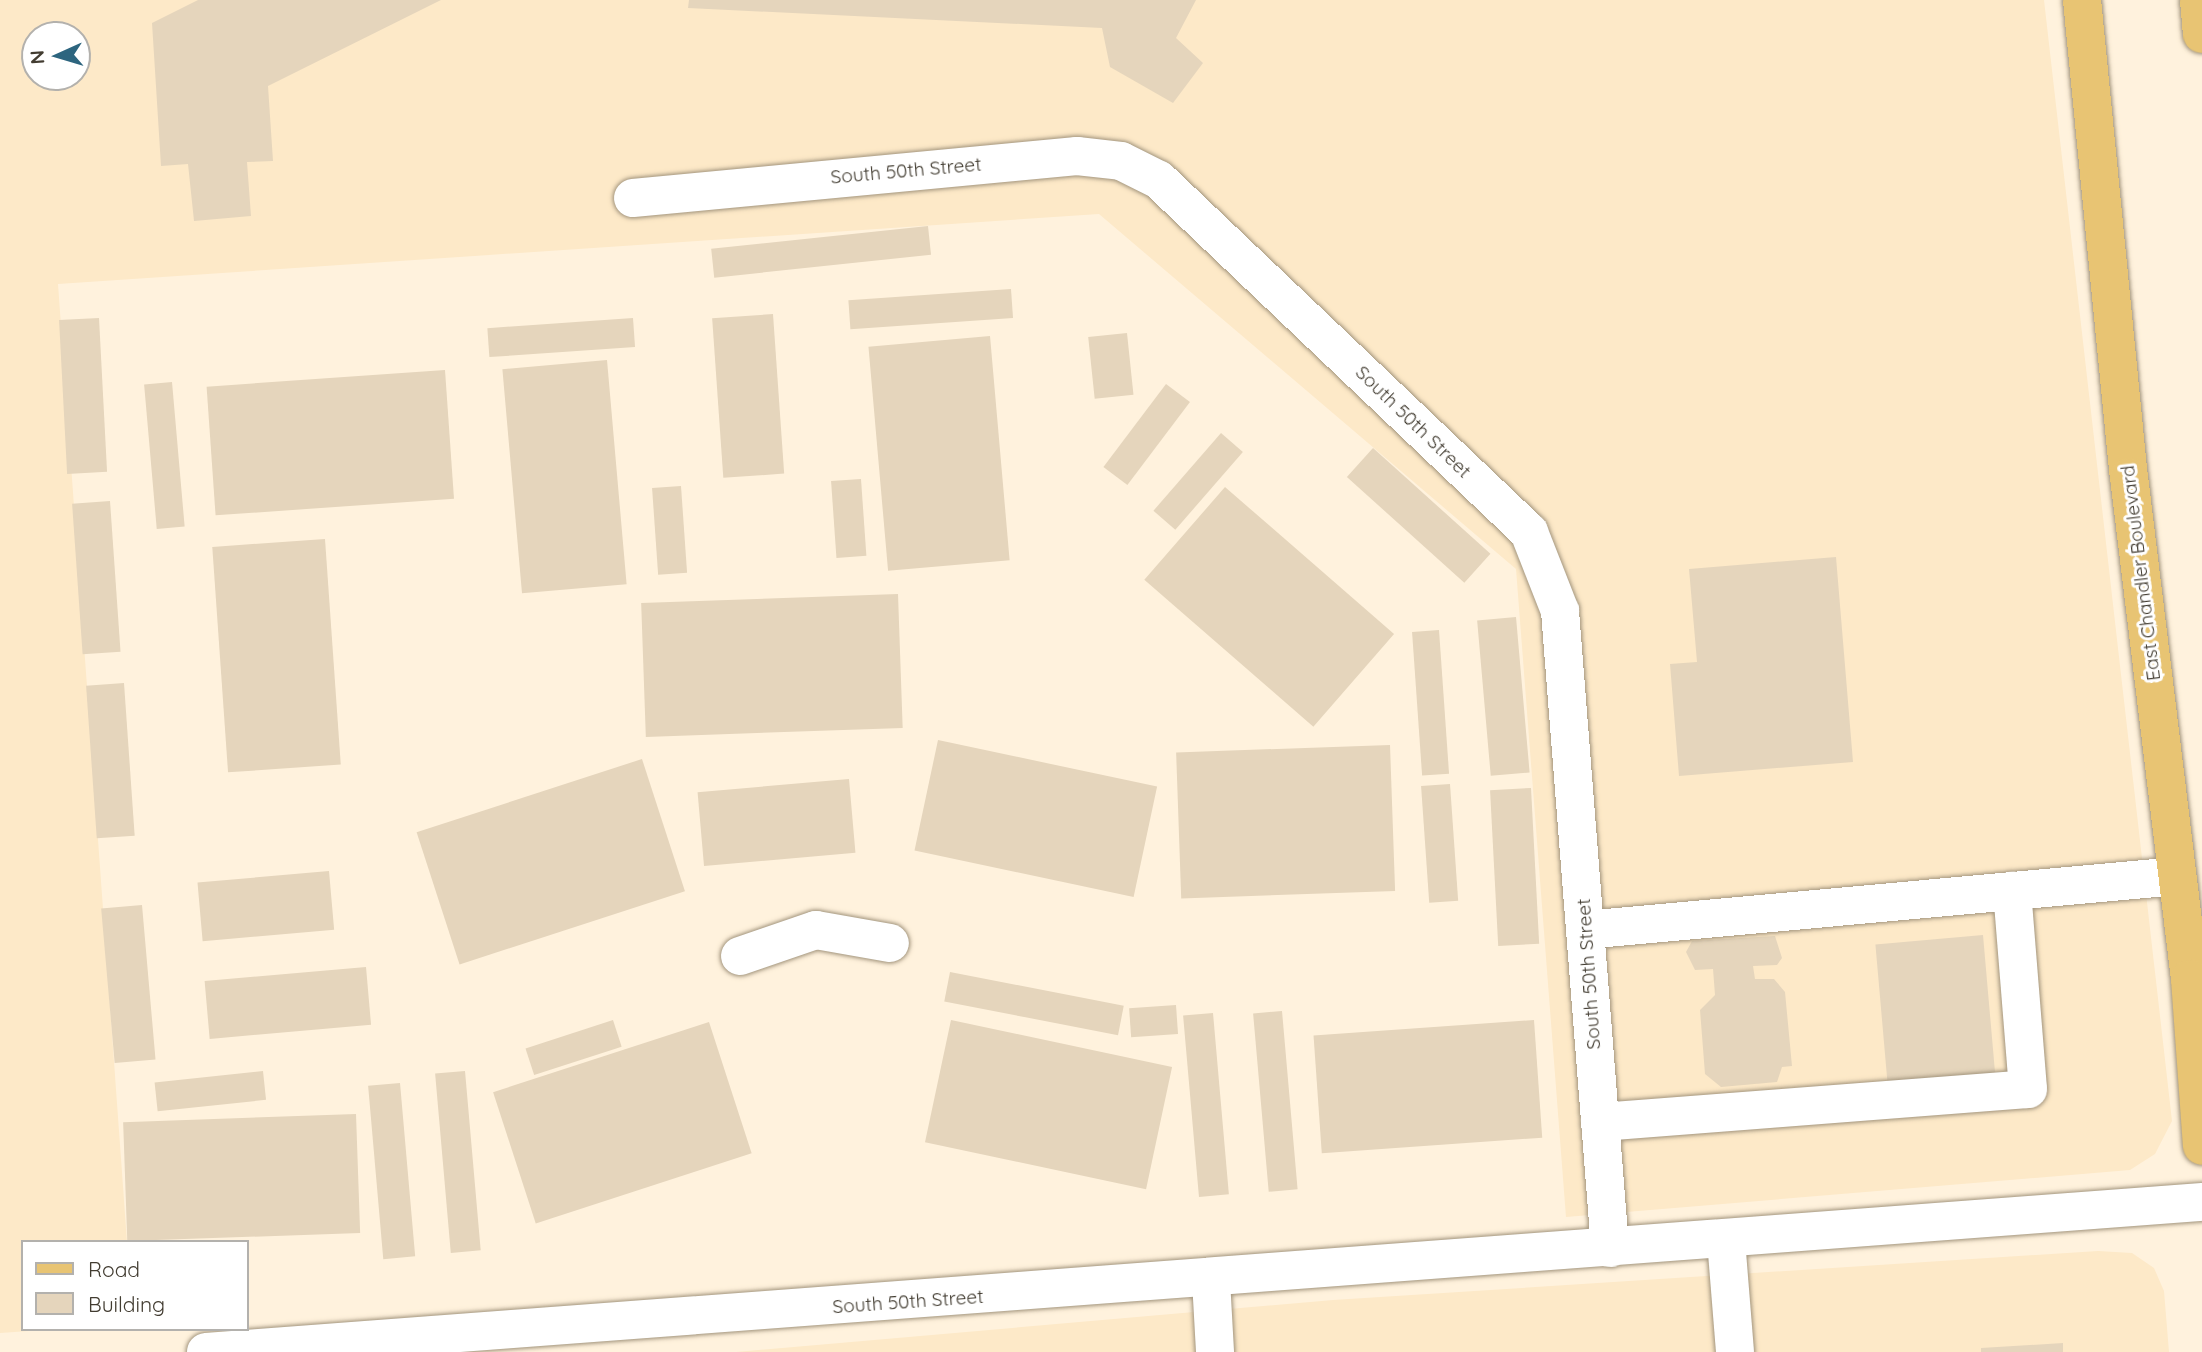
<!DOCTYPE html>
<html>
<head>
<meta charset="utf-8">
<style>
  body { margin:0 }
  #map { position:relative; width:2202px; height:1352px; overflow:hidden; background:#fff2dd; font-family:Quicksand,sans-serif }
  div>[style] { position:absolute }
  .built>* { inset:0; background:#fde9c8 }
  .building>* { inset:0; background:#e5d5bc; transform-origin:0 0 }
  .roads { filter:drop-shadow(0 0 2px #a3957d) drop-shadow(0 0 2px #a3957d) }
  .minor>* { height:38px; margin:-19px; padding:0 19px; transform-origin:19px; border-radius:19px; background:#fff }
  .major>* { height:38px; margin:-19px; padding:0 19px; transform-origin:19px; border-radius:19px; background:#e8c473 }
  span { translate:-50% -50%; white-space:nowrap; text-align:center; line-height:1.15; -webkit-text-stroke:6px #fff; paint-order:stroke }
  .street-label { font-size:19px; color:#423c31 }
  .legend { position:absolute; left:21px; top:1240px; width:228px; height:91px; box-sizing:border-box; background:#fff; border:2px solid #b3b1ad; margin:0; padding:9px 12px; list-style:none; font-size:21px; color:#423c31 }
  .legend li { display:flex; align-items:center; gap:14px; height:35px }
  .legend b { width:35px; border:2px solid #b3b1ad }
  .north { position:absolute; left:21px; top:21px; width:70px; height:70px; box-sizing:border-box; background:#fff; border:2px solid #b3b1ad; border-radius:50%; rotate:266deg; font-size:19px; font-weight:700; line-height:28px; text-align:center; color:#423c31 }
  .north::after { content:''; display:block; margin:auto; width:24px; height:32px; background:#2d657f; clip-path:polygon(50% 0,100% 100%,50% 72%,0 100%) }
</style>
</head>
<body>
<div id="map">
  <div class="built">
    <div style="clip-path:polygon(evenodd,0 0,2044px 0,2172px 1121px,2155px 1154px,2130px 1170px,1566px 1217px,1516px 569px,1099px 214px,58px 284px,127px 1242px,23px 1242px,23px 1329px,58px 1329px,0 1333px,0 0,35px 35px,77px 35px,77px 77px,35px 77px,35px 35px)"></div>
    <div style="clip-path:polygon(2098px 1251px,2132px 1253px,2154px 1268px,2164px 1291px,2169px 1352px,736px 1352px,1333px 1300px)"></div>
  </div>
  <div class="building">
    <div style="clip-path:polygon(198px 0,441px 0,268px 86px,273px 161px,247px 162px,251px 216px,194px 221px,188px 164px,161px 166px,152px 23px)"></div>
    <div style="clip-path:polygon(689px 0,1196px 0,1176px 38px,1203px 63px,1173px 103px,1110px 67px,1102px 28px,688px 8px)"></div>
    <div style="left:928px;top:226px;width:29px;height:218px;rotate:84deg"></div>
    <div style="left:1011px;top:289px;width:29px;height:163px;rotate:86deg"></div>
    <div style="left:773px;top:314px;width:160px;height:61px;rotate:86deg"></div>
    <div style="left:99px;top:318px;width:154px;height:40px;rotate:87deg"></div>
    <div style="left:633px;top:318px;width:29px;height:146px;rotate:86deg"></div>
    <div style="left:1127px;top:333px;width:62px;height:39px;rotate:84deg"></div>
    <div style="left:990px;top:336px;width:225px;height:122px;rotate:85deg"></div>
    <div style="left:607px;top:360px;width:225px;height:105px;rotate:85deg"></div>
    <div style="left:445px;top:370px;width:129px;height:239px;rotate:86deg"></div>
    <div style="left:172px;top:382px;width:145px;height:28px;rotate:85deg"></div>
    <div style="left:1166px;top:384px;width:30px;height:104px;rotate:37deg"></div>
    <div style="left:1221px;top:433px;width:29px;height:103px;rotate:41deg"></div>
    <div style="left:1373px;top:448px;width:158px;height:39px;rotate:42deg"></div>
    <div style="left:861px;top:479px;width:77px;height:30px;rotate:86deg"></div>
    <div style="left:681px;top:486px;width:87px;height:29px;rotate:86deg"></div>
    <div style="left:1225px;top:487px;width:224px;height:123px;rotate:41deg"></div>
    <div style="left:110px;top:501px;width:151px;height:38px;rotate:86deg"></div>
    <div style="left:325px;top:539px;width:226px;height:113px;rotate:86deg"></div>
    <div style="clip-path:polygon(1836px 557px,1853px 762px,1679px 776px,1670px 664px,1697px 662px,1689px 569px)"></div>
    <div style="left:898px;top:594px;width:134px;height:257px;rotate:88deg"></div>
    <div style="left:1516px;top:617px;width:156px;height:39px;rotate:85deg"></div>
    <div style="left:1439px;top:630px;width:144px;height:27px;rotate:86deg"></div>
    <div style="left:124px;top:683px;width:153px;height:38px;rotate:86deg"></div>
    <div style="left:938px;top:740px;width:224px;height:113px;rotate:12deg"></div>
    <div style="left:1390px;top:745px;width:146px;height:214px;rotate:88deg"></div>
    <div style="left:642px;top:759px;width:139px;height:237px;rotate:72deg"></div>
    <div style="left:849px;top:779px;width:74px;height:152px;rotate:85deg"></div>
    <div style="left:1450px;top:784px;width:117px;height:29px;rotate:86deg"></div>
    <div style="left:1531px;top:788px;width:156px;height:41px;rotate:87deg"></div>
    <div style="left:329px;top:871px;width:59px;height:132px;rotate:85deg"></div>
    <div style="left:142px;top:905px;width:155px;height:41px;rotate:85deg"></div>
    <div style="left:1983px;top:935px;width:138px;height:108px;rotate:85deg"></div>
    <div style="clip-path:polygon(1775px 936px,1782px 958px,1777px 965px,1753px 966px,1755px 979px,1774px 979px,1785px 992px,1792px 1066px,1782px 1067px,1777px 1082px,1721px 1087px,1705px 1074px,1700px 1010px,1715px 995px,1713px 969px,1695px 970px,1686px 952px,1692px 941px)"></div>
    <div style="left:366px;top:967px;width:58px;height:162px;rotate:85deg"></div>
    <div style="left:950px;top:972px;width:177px;height:30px;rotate:11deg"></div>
    <div style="left:1176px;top:1005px;width:29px;height:47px;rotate:86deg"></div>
    <div style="left:1282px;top:1011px;width:179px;height:29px;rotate:85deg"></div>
    <div style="left:1213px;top:1013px;width:182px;height:30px;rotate:85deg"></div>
    <div style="left:613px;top:1020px;width:28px;height:92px;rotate:72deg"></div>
    <div style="left:951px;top:1020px;width:226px;height:125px;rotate:12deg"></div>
    <div style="left:1534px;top:1020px;width:118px;height:221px;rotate:86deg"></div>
    <div style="left:709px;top:1022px;width:138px;height:227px;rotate:72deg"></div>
    <div style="left:263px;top:1071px;width:29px;height:109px;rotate:84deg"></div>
    <div style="left:465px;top:1071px;width:180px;height:30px;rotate:85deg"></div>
    <div style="left:400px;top:1083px;width:174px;height:32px;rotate:85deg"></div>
    <div style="left:356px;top:1114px;width:119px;height:233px;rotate:88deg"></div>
    <div style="clip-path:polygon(2063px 1343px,2063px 1352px,1981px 1352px,1981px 1348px)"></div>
  </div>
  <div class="roads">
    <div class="minor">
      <div style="left:633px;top:198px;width:446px;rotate:-5.4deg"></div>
      <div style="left:1077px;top:156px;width:44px;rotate:6.5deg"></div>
      <div style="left:1121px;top:161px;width:42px;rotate:26.6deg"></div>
      <div style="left:1159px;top:180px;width:511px;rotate:43.57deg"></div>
      <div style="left:1529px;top:532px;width:85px;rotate:68.6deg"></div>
      <div style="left:1560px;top:611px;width:639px;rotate:85.51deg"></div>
      <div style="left:1585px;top:930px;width:594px;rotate:-5.21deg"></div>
      <div style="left:740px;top:956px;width:80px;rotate:-18.9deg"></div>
      <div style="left:816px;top:930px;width:75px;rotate:10deg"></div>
      <div style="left:1600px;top:1122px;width:429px;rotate:-4.4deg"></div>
      <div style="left:2028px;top:1089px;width:199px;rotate:-94.6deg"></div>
      <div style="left:1726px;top:1240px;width:112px;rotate:85.4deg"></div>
      <div style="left:1211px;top:1280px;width:72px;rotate:86.8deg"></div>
      <div style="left:206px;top:1352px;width:2002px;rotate:-4.3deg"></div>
    </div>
    <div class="major">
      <div style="left:2082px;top:0;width:479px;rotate:84.4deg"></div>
      <div style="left:2129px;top:477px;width:506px;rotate:83.07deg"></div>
      <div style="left:2190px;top:979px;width:167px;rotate:85.9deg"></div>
      <div style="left:2199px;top:0;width:34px;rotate:85deg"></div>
    </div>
  </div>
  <div class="street-label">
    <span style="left:906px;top:171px;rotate:-5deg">South 50th Street</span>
    <span style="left:1413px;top:422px;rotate:44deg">South 50th Street</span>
    <span style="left:2141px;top:573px;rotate:-97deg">East Chandler Boulevard</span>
    <span style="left:1589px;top:974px;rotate:-94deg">South 50th Street</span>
    <span style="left:908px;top:1302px;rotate:-4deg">South 50th Street</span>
  </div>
  <ul class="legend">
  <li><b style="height:9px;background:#e8c473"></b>Road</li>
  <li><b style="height:19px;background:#e5d5bc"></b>Building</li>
  </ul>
  <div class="north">N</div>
</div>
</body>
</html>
